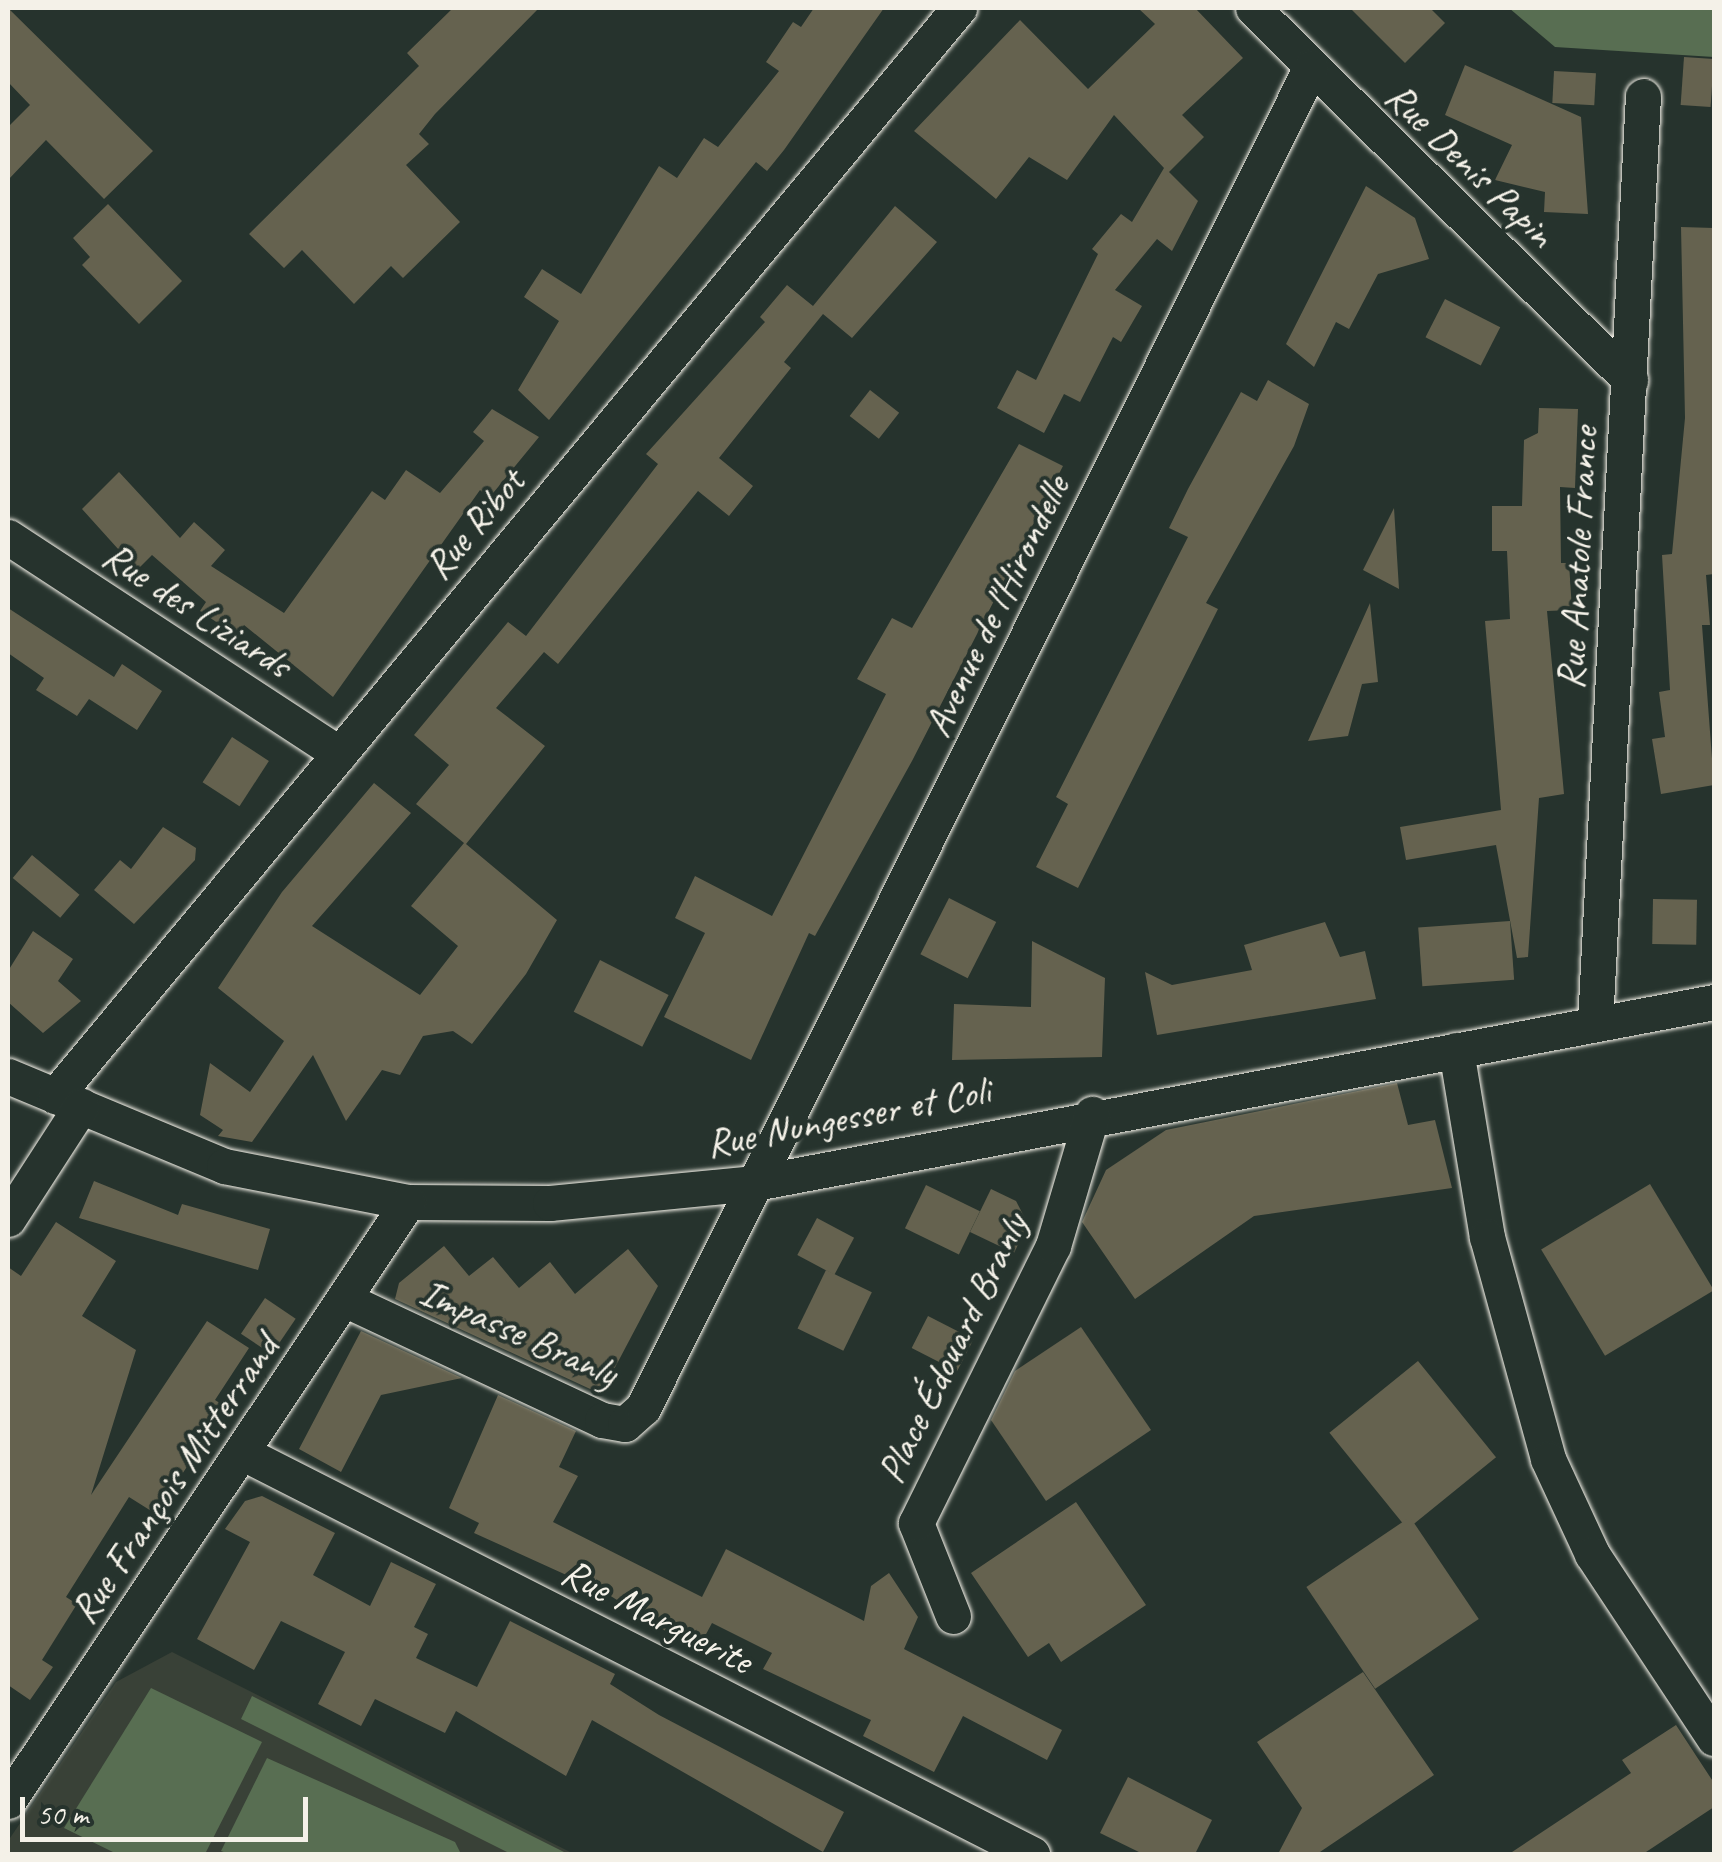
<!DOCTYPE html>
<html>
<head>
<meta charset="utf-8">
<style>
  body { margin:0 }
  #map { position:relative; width:1722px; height:1862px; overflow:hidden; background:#26332d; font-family:Caveat,sans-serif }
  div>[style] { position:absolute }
  .built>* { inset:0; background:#394137 }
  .green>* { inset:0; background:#586e52 }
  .building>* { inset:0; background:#65624f; transform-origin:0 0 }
  .roads { filter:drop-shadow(0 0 2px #f4f1e8) drop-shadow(0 0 2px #f4f1e8) }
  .minor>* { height:35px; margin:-17.5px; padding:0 17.5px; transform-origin:17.5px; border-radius:17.5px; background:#26332d }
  span { translate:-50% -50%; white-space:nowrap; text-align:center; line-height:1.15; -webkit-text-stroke:8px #26332d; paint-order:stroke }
  .street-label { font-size:40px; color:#f4f1e8 }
  .frame { position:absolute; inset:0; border:10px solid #f4f1e8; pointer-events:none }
  .scale { position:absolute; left:20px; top:1797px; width:288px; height:45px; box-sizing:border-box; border:5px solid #f4f1e8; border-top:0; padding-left:12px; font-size:30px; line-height:35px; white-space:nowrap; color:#f4f1e8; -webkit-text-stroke:8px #26332d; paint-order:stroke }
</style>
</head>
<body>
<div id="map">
  <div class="built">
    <div style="clip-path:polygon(172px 1652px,574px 1854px,8px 1854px,8px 1841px,116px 1682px)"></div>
  </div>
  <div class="green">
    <div style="clip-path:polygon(1509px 8px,1714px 8px,1714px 57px,1555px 47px)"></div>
    <div style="clip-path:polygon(151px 1688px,262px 1742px,205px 1854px,117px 1854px,64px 1828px)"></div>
    <div style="clip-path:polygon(252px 1696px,568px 1854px,511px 1854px,241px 1719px)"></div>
    <div style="clip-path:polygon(267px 1758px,455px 1842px,461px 1854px,229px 1854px,221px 1851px)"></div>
  </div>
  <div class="building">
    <div style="clip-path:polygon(8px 8px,153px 151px,104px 199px,46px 140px,8px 180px,8px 127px,30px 105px,8px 82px)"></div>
    <div style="clip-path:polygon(453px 8px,539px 8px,435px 114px,419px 134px,429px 144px,406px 165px,460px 222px,403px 278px,391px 266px,354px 304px,302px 250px,284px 268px,249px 234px,419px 66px,407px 53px)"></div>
    <div style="clip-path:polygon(814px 8px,884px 8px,784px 150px,767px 171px,756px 162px,549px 420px,518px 390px,559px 321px,524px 297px,542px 269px,581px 294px,659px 166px,677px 178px,704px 138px,718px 147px,779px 71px,766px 62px,793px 22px,801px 27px)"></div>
    <div style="clip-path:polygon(1138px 8px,1195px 8px,1243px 58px,1182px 115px,1204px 137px,1169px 172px,1198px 201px,1172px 251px,1157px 239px,1115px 290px,1142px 306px,1121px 342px,1113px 337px,1080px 402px,1064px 394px,1044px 433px,997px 408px,1017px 370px,1036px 380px,1098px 254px,1092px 249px,1121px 214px,1132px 222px,1164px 168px,1114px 115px,1067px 180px,1029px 157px,996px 199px,914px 131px,1020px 20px,1088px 89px,1155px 24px)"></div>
    <div style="clip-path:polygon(1350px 8px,1430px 8px,1445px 23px,1405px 63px)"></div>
    <div style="left:1684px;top:57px;width:30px;height:48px;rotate:4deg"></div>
    <div style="clip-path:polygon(1465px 65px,1581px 117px,1588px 214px,1544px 212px,1545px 192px,1495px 180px,1512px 145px,1445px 115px)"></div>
    <div style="left:1554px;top:71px;width:42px;height:32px;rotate:3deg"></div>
    <div style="clip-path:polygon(1366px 186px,1415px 218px,1429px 259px,1378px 274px,1349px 329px,1336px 322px,1314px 367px,1286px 344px)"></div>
    <div style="clip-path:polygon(108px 204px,182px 281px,139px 324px,82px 265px,90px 257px,73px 238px)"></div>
    <div style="clip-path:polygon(895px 206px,937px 242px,852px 338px,823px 314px,784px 362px,791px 368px,719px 458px,753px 486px,729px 516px,698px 491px,558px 664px,544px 652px,496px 708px,545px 746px,466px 844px,557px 920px,526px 974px,472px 1044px,453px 1031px,423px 1036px,400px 1075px,382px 1070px,346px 1121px,313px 1055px,252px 1142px,218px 1136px,223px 1130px,200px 1115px,210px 1063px,250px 1092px,284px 1041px,218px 988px,282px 892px,374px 783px,411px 813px,312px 926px,420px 995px,458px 946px,411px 906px,464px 843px,416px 804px,449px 765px,414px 735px,508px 622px,526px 636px,658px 464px,646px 454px,765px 322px,760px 317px,787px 285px,813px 306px)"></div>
    <div style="clip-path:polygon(1681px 227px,1714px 228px,1714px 574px,1706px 575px,1710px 625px,1702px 625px,1714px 785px,1661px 794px,1652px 739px,1665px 737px,1659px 692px,1670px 690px,1662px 555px,1672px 554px,1685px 418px)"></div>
    <div style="left:1445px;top:299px;width:62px;height:43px;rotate:27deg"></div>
    <div style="clip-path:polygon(1268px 380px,1309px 404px,1294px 446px,1206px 603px,1218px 609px,1078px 888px,1036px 867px,1068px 804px,1056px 797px,1188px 537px,1169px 528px,1188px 489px,1241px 392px,1257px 401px)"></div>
    <div style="left:870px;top:390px;width:37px;height:33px;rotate:38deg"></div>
    <div style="clip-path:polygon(1539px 408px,1578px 409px,1575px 488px,1560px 487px,1561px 563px,1569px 563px,1572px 610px,1547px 611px,1564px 794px,1539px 798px,1528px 957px,1517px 958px,1496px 845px,1406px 860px,1400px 827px,1501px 810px,1485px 621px,1510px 619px,1507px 551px,1492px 551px,1492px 506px,1522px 506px,1524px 440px,1538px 433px)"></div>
    <div style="clip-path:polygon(492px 409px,539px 437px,489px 498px,480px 490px,333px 697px,244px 625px,237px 636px,200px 611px,206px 602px,152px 555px,137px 570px,82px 509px,119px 472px,180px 538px,194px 522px,225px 550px,211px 566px,284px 613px,372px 491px,385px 500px,406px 470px,440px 493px,484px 441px,473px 432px)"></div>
    <div style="clip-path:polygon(1019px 444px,1063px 466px,912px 761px,815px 936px,809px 933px,751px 1060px,664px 1017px,705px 933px,675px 918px,695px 876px,772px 916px,886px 694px,857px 679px,892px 618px,912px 628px)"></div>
    <div style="clip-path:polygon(1394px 508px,1399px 589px,1363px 570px)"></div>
    <div style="clip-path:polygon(1370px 603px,1378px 682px,1362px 684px,1348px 736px,1308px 741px)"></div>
    <div style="clip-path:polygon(8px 608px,114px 677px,122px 664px,162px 691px,137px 730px,89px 699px,77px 716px,36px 690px,44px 678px,8px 653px)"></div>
    <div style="left:232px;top:737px;width:44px;height:54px;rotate:33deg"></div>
    <div style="clip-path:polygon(163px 827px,196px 848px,195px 860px,134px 924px,94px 890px,120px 860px,131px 869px)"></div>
    <div style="left:32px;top:855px;width:62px;height:30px;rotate:40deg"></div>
    <div style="left:949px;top:898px;width:53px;height:63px;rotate:27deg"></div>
    <div style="left:1653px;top:899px;width:44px;height:45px;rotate:1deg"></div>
    <div style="left:1510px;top:921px;width:59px;height:92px;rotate:86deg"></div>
    <div style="clip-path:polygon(1325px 922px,1340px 957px,1365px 951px,1376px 999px,1157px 1035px,1145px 972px,1172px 985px,1252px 970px,1244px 945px)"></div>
    <div style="clip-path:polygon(33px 931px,73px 959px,58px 981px,81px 1001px,43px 1033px,8px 1002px,8px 971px)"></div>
    <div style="clip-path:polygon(1032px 941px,1105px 978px,1102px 1057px,952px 1060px,954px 1004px,1031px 1007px)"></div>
    <div style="left:600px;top:960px;width:77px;height:58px;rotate:27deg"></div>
    <div style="clip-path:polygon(1397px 1083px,1408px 1125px,1435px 1120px,1452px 1188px,1254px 1216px,1135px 1299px,1082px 1222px,1106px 1170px,1166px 1130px)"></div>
    <div style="clip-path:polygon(94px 1181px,178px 1215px,182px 1204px,270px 1229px,258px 1270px,79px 1218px)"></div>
    <div style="left:1650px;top:1184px;width:124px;height:127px;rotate:59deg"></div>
    <div style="left:926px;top:1185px;width:60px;height:48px;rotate:26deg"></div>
    <div style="clip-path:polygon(991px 1189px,1016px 1201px,1028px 1224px,1014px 1253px,970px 1232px)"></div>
    <div style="left:817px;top:1218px;width:42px;height:42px;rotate:28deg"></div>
    <div style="clip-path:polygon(56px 1222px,116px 1261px,82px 1316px,136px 1350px,91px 1495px,207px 1321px,249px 1348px,215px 1400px,226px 1407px,156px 1514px,129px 1497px,66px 1597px,77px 1604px,42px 1660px,53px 1667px,30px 1700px,8px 1685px,8px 1267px,21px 1276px)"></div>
    <div style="clip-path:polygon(444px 1246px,469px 1276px,493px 1257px,519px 1288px,550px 1262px,575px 1294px,628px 1249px,658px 1286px,601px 1394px,395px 1299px,399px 1283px)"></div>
    <div style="left:826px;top:1270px;width:51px;height:65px;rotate:26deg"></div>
    <div style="left:265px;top:1298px;width:37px;height:43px;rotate:34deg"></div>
    <div style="left:928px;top:1316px;width:51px;height:36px;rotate:27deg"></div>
    <div style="clip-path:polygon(1081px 1327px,1151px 1430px,1046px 1501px,991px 1420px,1015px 1371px)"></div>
    <div style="clip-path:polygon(361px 1331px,462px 1378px,381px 1395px,341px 1472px,299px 1449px)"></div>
    <div style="left:1418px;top:1361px;width:124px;height:114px;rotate:51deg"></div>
    <div style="clip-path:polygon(498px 1395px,576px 1431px,559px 1467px,578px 1476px,553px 1522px,702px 1597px,726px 1549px,864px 1621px,871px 1586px,889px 1573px,918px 1617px,904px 1649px,1062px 1730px,1047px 1760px,963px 1716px,934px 1772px,863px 1736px,871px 1720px,763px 1669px,772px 1653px,712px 1623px,697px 1651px,606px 1593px,474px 1533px,479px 1523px,449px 1508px)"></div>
    <div style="clip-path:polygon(262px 1496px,335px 1533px,313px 1575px,370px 1606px,391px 1562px,436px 1584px,414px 1627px,428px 1634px,416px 1658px,477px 1687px,510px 1621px,615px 1674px,610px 1684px,659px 1715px,844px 1812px,823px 1852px,592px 1720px,566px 1776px,456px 1711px,445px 1733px,375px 1699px,361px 1726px,318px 1704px,345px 1652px,281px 1621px,254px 1670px,197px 1639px,250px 1542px,225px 1529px,245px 1501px)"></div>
    <div style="clip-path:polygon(1076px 1502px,1146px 1605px,1061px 1662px,1049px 1643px,1028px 1657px,971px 1573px)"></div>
    <div style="left:1410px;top:1517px;width:123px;height:125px;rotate:56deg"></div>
    <div style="clip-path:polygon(1363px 1672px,1434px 1775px,1317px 1854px,1278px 1854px,1302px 1808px,1257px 1742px)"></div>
    <div style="clip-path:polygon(1676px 1725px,1714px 1783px,1714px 1807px,1643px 1854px,1509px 1854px,1631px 1773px,1622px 1760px)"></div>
    <div style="clip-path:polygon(1128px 1777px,1212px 1820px,1195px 1854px,1143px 1854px,1100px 1833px)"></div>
  </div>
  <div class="roads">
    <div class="minor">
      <div style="left:1253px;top:8px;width:530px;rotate:44.62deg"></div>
      <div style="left:8px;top:537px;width:396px;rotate:33.2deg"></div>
      <div style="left:1595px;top:1024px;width:929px;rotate:-87.04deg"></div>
      <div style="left:1456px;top:1050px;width:190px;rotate:80.6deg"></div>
      <div style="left:1487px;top:1237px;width:230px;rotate:74.6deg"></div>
      <div style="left:1548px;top:1459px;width:105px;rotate:65.1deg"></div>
      <div style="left:1592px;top:1554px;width:221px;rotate:56.5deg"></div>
      <div style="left:8px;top:1076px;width:234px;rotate:22.6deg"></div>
      <div style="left:224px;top:1166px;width:187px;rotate:11.1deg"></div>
      <div style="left:408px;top:1202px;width:142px;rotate:0.4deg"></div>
      <div style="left:550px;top:1203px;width:206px;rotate:-5.6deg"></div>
      <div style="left:755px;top:1183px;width:976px;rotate:-10.69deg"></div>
      <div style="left:55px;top:1096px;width:1415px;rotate:-50.28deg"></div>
      <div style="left:8px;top:1219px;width:135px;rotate:-57.1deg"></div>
      <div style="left:346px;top:1300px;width:283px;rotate:25.1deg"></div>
      <div style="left:602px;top:1420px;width:23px;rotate:10deg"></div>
      <div style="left:625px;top:1424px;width:24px;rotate:-42deg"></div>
      <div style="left:643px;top:1408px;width:1498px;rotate:-63.52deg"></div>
      <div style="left:245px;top:1454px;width:883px;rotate:26.94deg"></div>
      <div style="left:953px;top:1616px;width:100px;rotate:-111.7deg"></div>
      <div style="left:916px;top:1523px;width:309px;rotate:-63.7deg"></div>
      <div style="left:1053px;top:1246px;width:138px;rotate:-73.5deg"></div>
      <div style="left:8px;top:1801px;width:720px;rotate:-56.27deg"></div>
    </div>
  </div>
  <div class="street-label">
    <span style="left:1470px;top:165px;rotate:44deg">Rue Denis Papin</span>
    <span style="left:474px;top:524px;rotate:-50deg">Rue Ribot</span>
    <span style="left:1577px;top:558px;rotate:-87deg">Rue Anatole France</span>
    <span style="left:996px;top:606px;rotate:-64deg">Avenue de l'Hirondelle</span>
    <span style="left:197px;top:610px;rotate:33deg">Rue des Liziards</span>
    <span style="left:848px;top:1117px;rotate:-11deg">Rue Nungesser et Coli</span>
    <span style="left:519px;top:1332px;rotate:24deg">Impasse Branly</span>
    <span style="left:952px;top:1348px;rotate:-64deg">Place Édouard Branly</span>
    <span style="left:174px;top:1479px;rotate:-56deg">Rue François Mitterrand</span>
    <span style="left:657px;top:1616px;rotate:27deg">Rue Marguerite</span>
  </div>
  <div class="frame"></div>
  <div class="scale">50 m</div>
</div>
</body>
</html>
